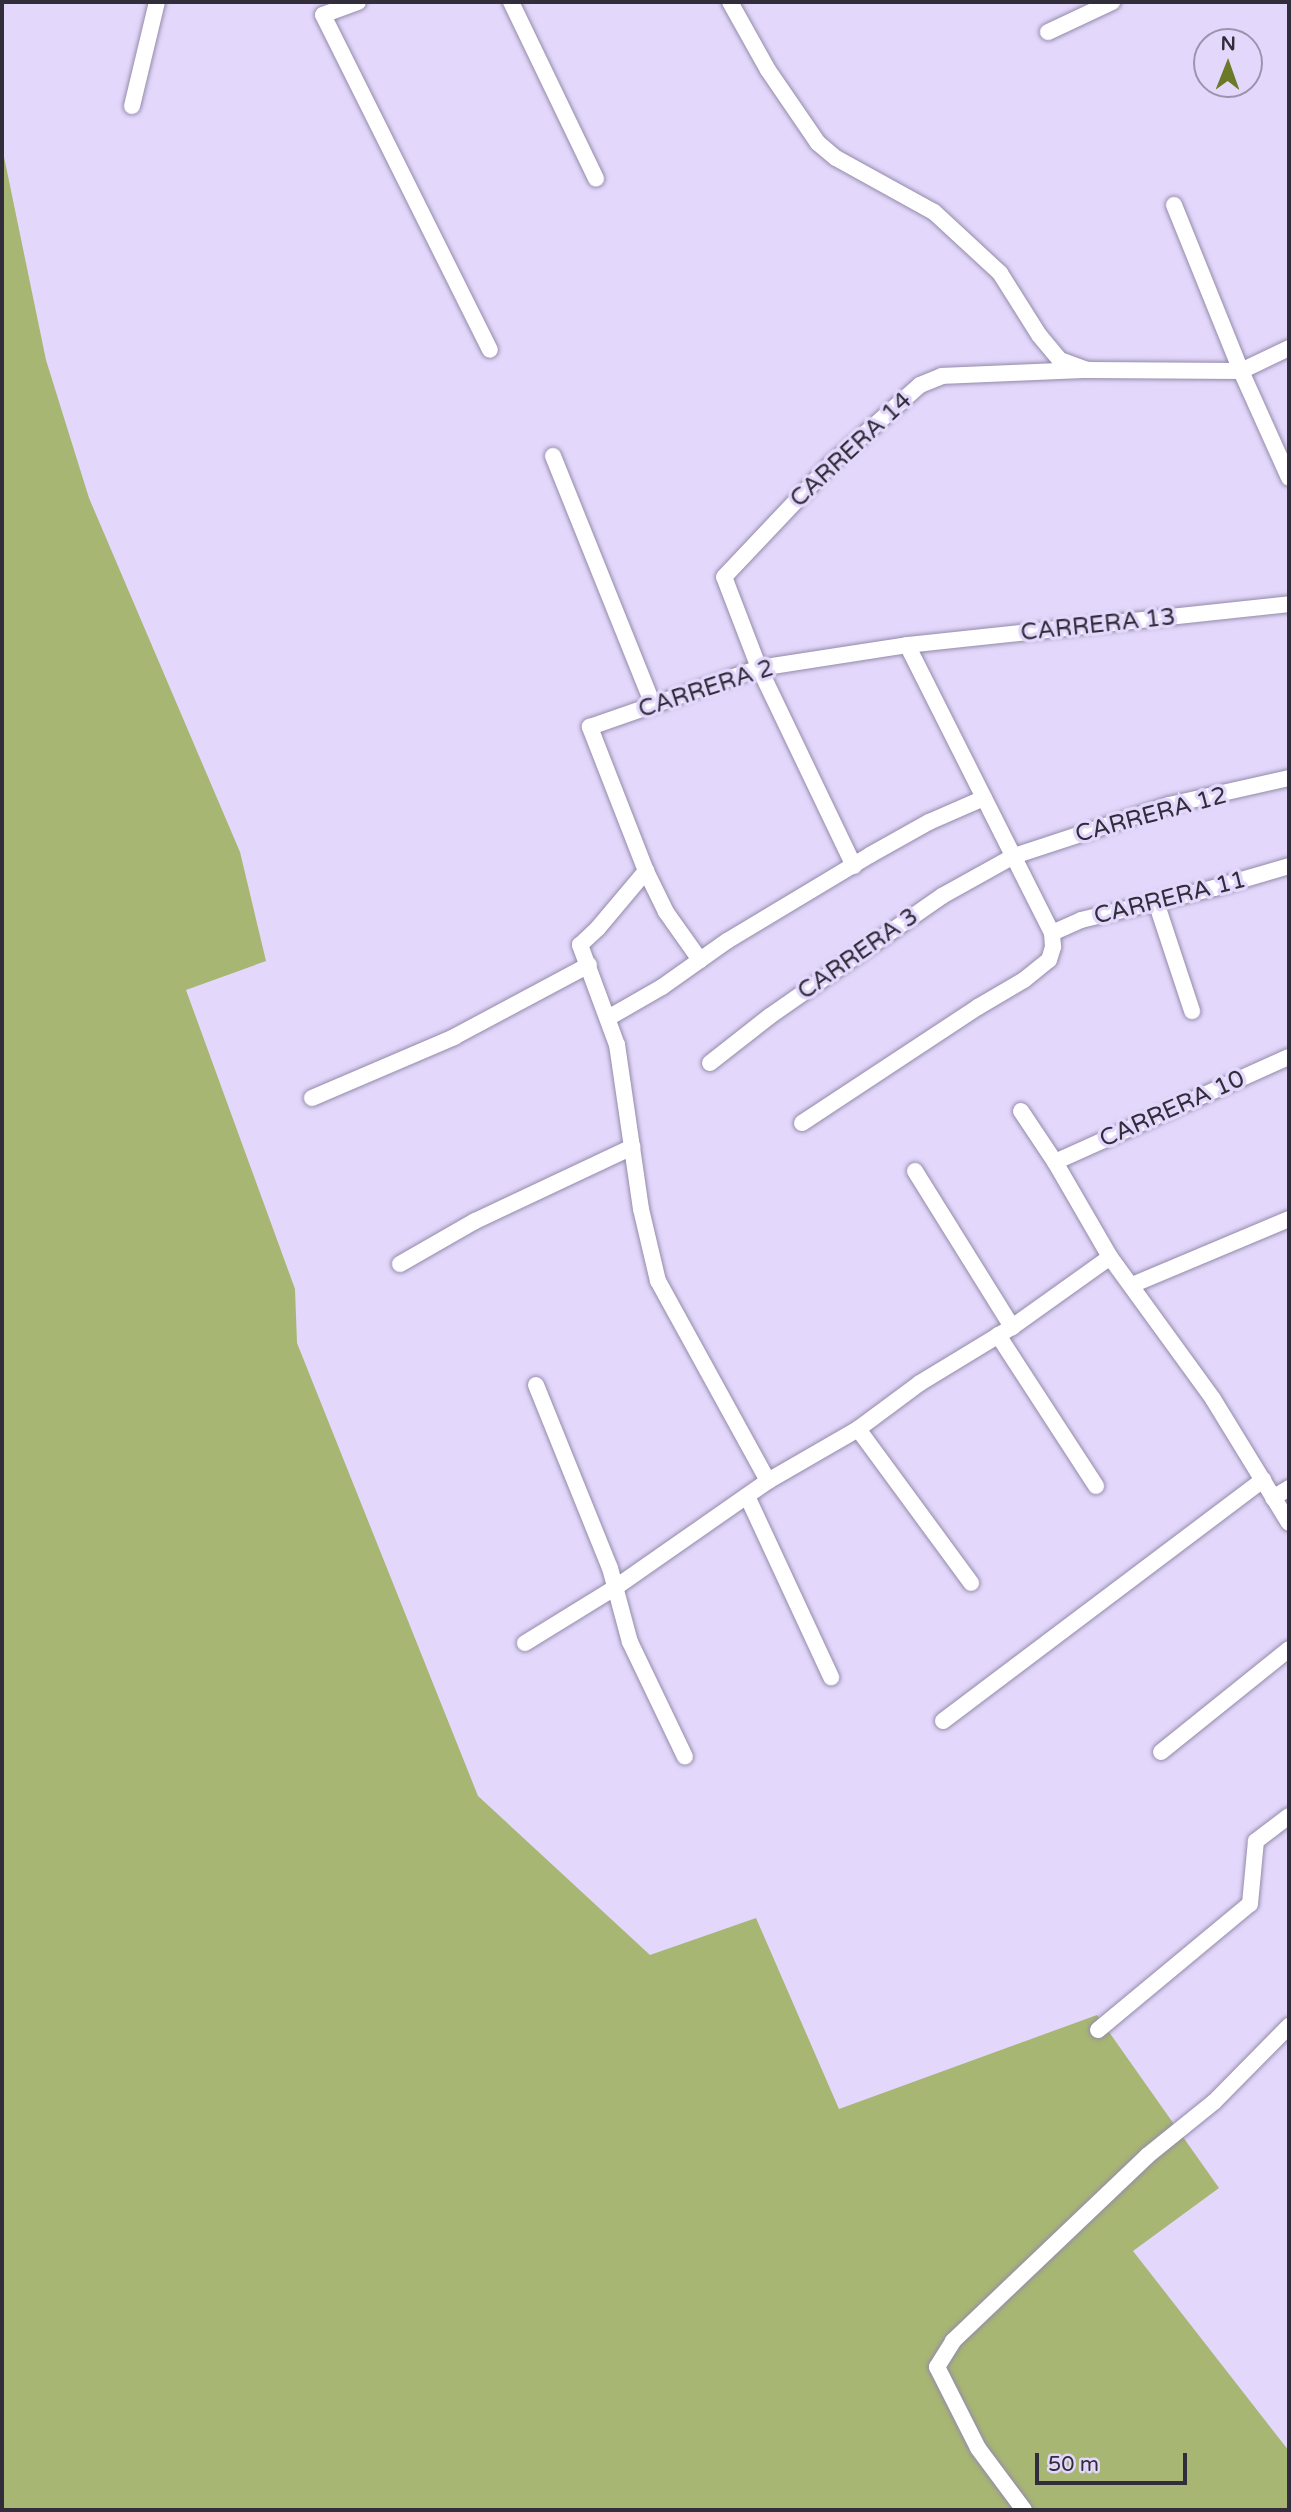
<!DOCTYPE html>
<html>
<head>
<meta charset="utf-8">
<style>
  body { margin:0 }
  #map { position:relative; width:1291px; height:2512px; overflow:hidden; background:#e3d8fb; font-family:"Varela Round",sans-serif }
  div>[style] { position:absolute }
  .green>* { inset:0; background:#a7b673 }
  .roads { filter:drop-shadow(0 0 2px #948aaa) drop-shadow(0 0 2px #948aaa) }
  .minor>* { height:16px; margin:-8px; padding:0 8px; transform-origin:8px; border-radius:8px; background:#fff }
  span { translate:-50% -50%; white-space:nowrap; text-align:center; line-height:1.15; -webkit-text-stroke:7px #e3d8fb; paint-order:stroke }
  .street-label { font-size:24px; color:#322d3b }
  .frame { position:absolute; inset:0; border:4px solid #322d3b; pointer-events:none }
  .north { position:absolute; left:1193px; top:28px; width:70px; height:70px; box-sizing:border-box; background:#e3d8fb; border:2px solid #9c94ae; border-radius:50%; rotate:1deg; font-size:19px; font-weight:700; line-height:28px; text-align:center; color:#322d3b }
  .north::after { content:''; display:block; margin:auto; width:24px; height:32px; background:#6a7a29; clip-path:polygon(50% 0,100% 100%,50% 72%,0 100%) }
  .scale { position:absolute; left:1035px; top:2453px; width:152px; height:32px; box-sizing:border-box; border:4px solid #322d3b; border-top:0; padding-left:9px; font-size:21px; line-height:24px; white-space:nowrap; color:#322d3b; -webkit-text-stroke:5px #e3d8fb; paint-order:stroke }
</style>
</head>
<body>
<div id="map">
  <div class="green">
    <div style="clip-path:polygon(2px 147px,46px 360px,89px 498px,240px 852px,266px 961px,186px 990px,295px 1289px,297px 1343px,478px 1796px,650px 1955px,756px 1918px,839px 2109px,1097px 2015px,1219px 2188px,1133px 2251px,1289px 2451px,1289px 2510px,2px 2510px)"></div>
  </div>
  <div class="roads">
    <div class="minor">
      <div style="left:358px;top:2px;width:37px;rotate:160deg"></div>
      <div style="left:323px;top:15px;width:374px;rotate:63.5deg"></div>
      <div style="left:511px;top:2px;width:196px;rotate:64.3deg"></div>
      <div style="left:730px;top:2px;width:78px;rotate:60.8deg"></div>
      <div style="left:768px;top:70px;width:88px;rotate:55.6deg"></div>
      <div style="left:818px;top:143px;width:23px;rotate:40deg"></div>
      <div style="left:836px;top:158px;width:112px;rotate:28.9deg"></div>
      <div style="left:934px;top:212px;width:90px;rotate:42.7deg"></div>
      <div style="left:1000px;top:273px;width:73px;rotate:57.8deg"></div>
      <div style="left:1039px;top:335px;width:33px;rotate:50deg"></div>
      <div style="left:1060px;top:360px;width:29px;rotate:20deg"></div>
      <div style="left:1087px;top:370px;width:154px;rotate:0.4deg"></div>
      <div style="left:1241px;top:371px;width:53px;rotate:-25.6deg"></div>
      <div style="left:1048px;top:32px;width:71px;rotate:-25.1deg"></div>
      <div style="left:132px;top:106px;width:107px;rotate:-76.5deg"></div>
      <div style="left:1174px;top:205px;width:179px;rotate:68deg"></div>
      <div style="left:1241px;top:371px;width:117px;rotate:65.8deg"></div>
      <div style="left:553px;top:456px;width:268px;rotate:68.1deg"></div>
      <div style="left:854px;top:866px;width:220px;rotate:-115.6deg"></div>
      <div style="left:759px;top:668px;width:97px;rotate:-111deg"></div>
      <div style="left:724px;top:577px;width:156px;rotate:-46.6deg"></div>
      <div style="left:831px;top:464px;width:119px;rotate:-41.6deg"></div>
      <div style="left:920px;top:385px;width:24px;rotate:-22deg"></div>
      <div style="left:942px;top:376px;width:145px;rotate:-2.4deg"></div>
      <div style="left:646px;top:871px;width:46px;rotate:64deg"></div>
      <div style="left:666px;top:912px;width:59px;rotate:54.7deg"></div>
      <div style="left:1156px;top:902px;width:115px;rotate:71.7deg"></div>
      <div style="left:1052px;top:933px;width:32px;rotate:-24deg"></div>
      <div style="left:1081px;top:920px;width:137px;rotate:-13.5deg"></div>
      <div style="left:1214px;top:888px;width:78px;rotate:-16.3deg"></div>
      <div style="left:608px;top:1018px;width:62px;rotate:-29.9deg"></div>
      <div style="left:662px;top:987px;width:80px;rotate:-35.3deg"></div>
      <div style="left:727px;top:941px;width:167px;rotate:-31deg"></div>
      <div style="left:870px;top:855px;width:68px;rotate:-29.2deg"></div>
      <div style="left:929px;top:822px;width:60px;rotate:-23.6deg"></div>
      <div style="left:710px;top:1063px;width:76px;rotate:-38.1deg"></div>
      <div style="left:770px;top:1016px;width:210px;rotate:-34.9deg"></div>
      <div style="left:942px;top:896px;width:82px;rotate:-29.1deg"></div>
      <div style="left:1014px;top:856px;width:163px;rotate:-18.2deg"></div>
      <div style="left:1169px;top:805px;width:123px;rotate:-12.7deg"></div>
      <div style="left:312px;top:1098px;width:155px;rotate:-23.2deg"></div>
      <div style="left:454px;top:1037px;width:153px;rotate:-28.1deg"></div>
      <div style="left:1021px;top:1111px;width:61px;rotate:56.3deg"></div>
      <div style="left:1055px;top:1162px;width:110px;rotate:59.9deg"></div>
      <div style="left:1110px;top:1257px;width:175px;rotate:54deg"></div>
      <div style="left:1213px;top:1399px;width:145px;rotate:58.5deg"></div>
      <div style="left:802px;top:1123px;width:211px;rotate:-33.4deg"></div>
      <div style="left:978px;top:1007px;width:53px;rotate:-30.4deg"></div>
      <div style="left:1024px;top:980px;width:32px;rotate:-39deg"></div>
      <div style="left:1049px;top:960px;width:14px;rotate:-73deg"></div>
      <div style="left:1053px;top:947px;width:14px;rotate:-94deg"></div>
      <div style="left:1052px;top:933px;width:322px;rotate:-116.7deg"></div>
      <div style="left:1055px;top:1162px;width:256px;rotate:-24.2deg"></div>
      <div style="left:915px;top:1171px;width:184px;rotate:58.1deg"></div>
      <div style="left:400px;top:1264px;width:86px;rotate:-29.8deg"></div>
      <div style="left:475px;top:1221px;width:174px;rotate:-25.2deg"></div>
      <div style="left:1132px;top:1285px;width:170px;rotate:-22.8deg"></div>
      <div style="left:998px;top:1335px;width:180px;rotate:57deg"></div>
      <div style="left:536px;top:1385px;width:197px;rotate:68deg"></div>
      <div style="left:610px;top:1568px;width:77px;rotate:74.9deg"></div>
      <div style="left:630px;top:1642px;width:127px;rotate:64.4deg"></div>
      <div style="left:858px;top:1429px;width:191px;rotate:53.7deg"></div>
      <div style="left:768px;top:1481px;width:228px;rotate:-118.8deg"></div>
      <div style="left:658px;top:1281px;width:74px;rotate:-103.3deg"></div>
      <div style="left:641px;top:1209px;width:166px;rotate:-98.3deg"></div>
      <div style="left:617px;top:1045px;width:107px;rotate:-110.3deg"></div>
      <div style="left:580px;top:945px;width:25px;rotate:-43deg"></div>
      <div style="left:598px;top:928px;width:75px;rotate:-49.9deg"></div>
      <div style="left:646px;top:871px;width:155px;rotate:-111.3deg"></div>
      <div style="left:590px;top:727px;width:179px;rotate:-19.2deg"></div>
      <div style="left:759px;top:668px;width:150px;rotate:-8.8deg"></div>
      <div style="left:907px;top:645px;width:384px;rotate:-6.1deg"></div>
      <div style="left:747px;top:1496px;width:200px;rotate:65.1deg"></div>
      <div style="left:1273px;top:1498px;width:19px;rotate:-32deg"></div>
      <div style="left:525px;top:1643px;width:107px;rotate:-31.6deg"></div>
      <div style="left:616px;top:1587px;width:185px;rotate:-34.9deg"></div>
      <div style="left:768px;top:1481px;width:104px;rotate:-30deg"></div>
      <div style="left:858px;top:1429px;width:77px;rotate:-36.6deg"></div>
      <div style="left:920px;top:1383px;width:108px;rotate:-31.3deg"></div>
      <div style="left:1012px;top:1327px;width:120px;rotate:-35.5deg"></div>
      <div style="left:943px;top:1721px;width:401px;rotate:-37deg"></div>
      <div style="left:1161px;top:1752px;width:164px;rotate:-38.8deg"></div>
      <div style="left:1098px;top:2030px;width:197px;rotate:-39.7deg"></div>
      <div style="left:1250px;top:1904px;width:63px;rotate:-84.6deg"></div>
      <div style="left:1256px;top:1841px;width:41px;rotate:-37.1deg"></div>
      <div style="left:1024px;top:2510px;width:77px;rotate:-126.6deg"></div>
      <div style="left:978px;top:2448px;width:91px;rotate:-116.8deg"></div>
      <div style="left:937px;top:2367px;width:31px;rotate:-58deg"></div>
      <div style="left:953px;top:2341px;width:268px;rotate:-43.6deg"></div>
      <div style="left:1147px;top:2156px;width:86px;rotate:-38.9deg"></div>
      <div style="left:1214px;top:2102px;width:107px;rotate:-45.4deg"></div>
    </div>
  </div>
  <div class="street-label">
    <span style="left:851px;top:450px;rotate:-43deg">CARRERA 14</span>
    <span style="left:1098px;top:625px;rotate:-6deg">CARRERA 13</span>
    <span style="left:706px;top:689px;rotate:-18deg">CARRERA 2</span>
    <span style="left:1151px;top:815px;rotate:-15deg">CARRERA 12</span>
    <span style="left:1170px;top:898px;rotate:-14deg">CARRERA 11</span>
    <span style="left:858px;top:954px;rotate:-35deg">CARRERA 3</span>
    <span style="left:1172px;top:1109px;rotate:-24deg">CARRERA 10</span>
  </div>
  <div class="frame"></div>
  <div class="north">N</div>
  <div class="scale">50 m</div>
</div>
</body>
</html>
